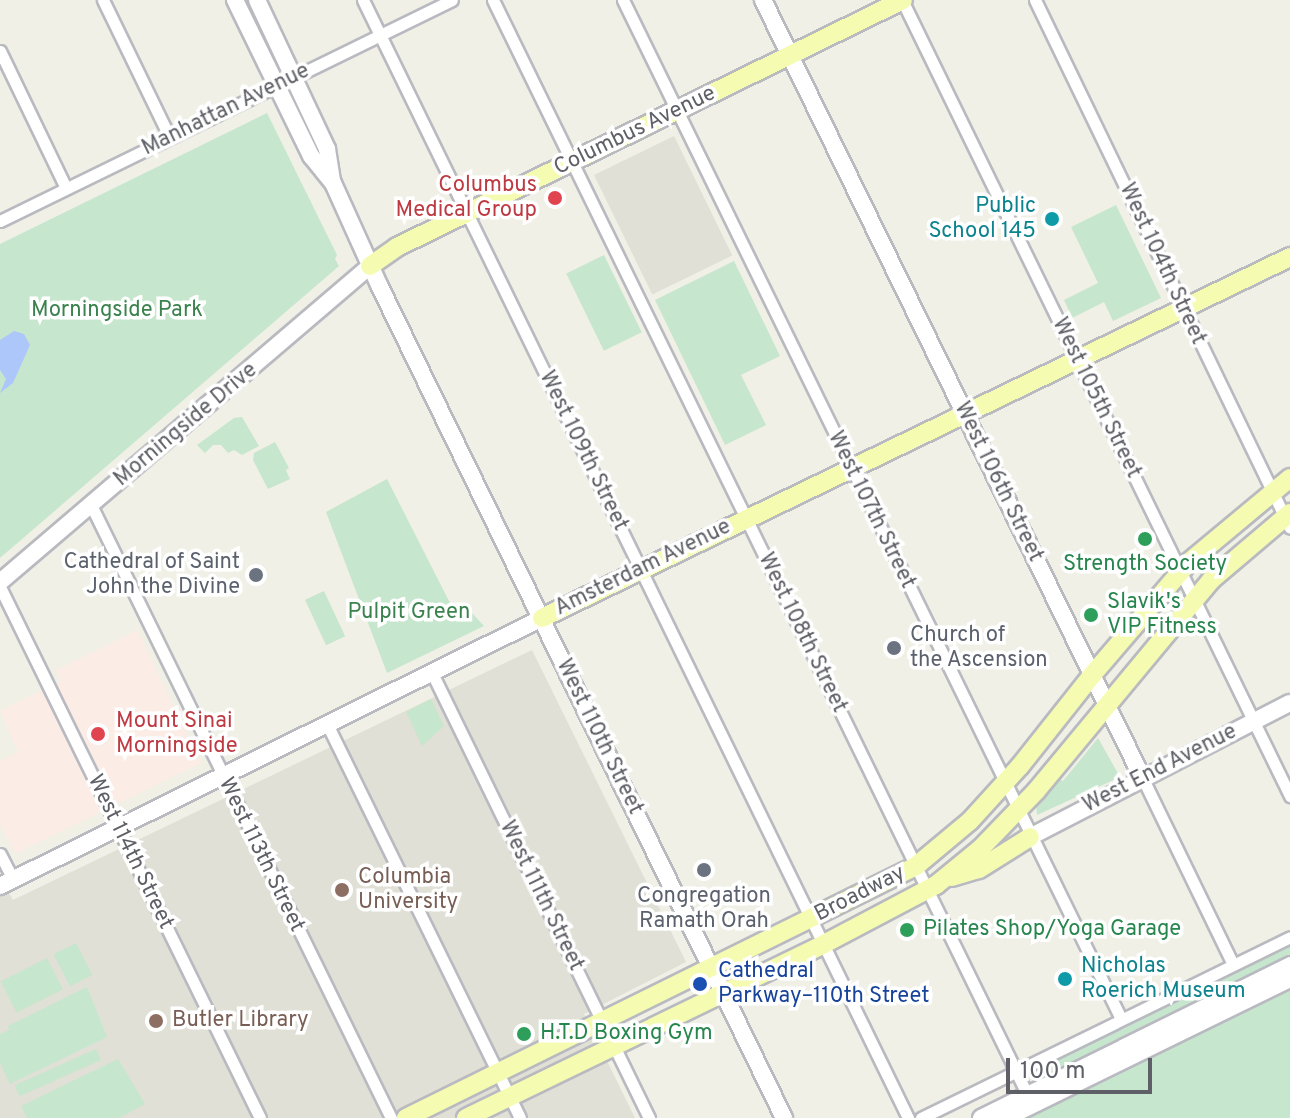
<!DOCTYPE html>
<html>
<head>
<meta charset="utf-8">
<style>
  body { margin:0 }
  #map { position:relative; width:1290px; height:1118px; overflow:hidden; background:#f0f0e7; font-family:Overpass,sans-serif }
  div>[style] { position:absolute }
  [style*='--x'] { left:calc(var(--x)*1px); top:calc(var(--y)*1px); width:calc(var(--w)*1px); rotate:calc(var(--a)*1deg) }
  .education>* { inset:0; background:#e0e0d6; transform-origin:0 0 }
  .medical>* { inset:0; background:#fbede6 }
  .green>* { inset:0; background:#c6e6cd; transform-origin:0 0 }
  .water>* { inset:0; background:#adc7fa }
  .roads { filter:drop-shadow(2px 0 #b9bac0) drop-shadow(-2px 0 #b9bac0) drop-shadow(0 2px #b9bac0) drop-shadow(0 -2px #b9bac0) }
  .street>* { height:11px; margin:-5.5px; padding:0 5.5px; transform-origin:5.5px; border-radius:5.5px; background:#fff }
  .secondary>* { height:16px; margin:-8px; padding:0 8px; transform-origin:8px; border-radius:8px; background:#fff }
  .primary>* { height:18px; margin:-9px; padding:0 9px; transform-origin:9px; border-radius:9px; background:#f6fbb2 }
  .dots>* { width:22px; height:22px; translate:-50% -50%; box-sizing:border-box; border:4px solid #fff; border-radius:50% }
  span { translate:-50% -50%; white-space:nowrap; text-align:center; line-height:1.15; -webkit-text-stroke:7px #fff; paint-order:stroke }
  .street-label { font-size:22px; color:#5f6067 }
  .health-label { font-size:22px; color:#be3a42 }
  .right { translate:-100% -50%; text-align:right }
  .left { translate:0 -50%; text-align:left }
  .culture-label { font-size:22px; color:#0d838f }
  .park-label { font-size:22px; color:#3a824e }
  .worship-label { font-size:22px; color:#5b616d }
  .leisure-label { font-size:22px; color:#27864d }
  .education-label { font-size:22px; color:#785e54 }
  .transit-label { font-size:22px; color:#164399 }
  .scale { position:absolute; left:1006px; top:1058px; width:146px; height:36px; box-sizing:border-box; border:4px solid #5f6067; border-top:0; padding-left:10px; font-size:24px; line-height:28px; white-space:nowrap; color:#5f6067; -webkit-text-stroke:6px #fff; paint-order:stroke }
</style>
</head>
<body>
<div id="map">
  <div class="education">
    <div style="left:674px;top:136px;width:133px;height:89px;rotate:64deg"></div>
    <div style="clip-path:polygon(532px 650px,686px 962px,584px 1014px,635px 1118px,0 1118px,0 878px,13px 900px)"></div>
  </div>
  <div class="medical">
    <div style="clip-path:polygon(137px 630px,201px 763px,15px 854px,0 824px,0 761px,18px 752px,0 711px,61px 681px,56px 670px)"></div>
  </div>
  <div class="green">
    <div style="clip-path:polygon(267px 113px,337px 255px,335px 259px,339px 266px,0 558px,0 244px)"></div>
    <div style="clip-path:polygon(1116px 205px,1161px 298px,1113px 321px,1104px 302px,1072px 318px,1064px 300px,1098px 283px,1071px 227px)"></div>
    <div style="left:604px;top:255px;width:86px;height:42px;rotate:64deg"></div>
    <div style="clip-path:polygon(734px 261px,780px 356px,741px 375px,766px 425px,725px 445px,655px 300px)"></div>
    <div style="clip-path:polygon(242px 417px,259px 446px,242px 455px,234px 450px,228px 453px,221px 445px,213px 445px,205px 453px,197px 445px,234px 418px)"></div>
    <div style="clip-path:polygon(275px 442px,289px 468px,286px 470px,290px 479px,268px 489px,253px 460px,254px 453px)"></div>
    <div style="clip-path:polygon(387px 479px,454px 611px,472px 613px,484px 626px,387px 673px,326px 512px)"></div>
    <div style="left:324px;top:591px;width:50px;height:21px;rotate:65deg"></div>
    <div style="clip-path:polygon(431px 699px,444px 726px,422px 746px,406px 712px)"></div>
    <div style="clip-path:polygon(1098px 738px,1120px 777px,1037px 815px,1036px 804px,1058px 778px,1063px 781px)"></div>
    <div style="clip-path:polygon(1290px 942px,1290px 956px,1050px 1073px,1045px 1070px,1051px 1058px)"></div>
    <div style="left:76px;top:943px;width:36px;height:25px;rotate:63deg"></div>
    <div style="left:47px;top:958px;width:35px;height:52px;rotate:63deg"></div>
    <div style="clip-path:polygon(87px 987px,107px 1037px,10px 1084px,0 1063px,0 1034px,9px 1030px,8px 1026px)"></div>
    <div style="clip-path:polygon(1290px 988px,1290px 1118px,1023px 1118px)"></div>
    <div style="left:96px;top:1049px;width:12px;height:89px;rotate:66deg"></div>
    <div style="clip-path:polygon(118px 1059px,145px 1104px,119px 1118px,27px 1118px,21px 1106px)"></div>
  </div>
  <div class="water">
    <div style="clip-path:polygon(14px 331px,24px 334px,30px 345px,13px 383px,0 393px,6px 379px,0 370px,0 340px)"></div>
  </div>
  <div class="roads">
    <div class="street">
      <div style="--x:103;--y:0;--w:153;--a:64.1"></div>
      <div style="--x:363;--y:0;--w:1244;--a:64.01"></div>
      <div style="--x:493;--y:0;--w:1217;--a:63.98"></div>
      <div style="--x:623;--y:0;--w:1134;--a:63.95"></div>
      <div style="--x:902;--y:0;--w:886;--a:64.01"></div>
      <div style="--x:1035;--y:0;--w:586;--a:64.22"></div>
      <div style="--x:0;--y:51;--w:152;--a:64.3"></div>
      <div style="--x:0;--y:221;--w:503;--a:-26.06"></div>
      <div style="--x:91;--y:505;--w:682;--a:63.92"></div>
      <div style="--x:0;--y:587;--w:591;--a:63.91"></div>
      <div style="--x:433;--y:675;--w:493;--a:64"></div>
      <div style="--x:328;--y:726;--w:436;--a:63.9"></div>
      <div style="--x:1142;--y:777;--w:208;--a:64.1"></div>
      <div style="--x:0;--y:854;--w:29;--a:63"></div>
      <div style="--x:921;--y:1118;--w:411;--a:-26.1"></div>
    </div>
    <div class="secondary">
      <div style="--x:235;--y:0;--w:174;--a:64"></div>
      <div style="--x:311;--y:156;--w:35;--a:51"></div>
      <div style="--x:333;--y:183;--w:114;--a:65.7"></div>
      <div style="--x:380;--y:287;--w:924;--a:64.07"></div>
      <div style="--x:257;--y:0;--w:165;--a:64.8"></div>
      <div style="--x:327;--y:149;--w:32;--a:81"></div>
      <div style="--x:763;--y:0;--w:865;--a:64"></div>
      <div style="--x:0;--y:582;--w:487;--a:-40.5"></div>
      <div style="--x:1030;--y:837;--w:292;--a:-27.3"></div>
      <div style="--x:0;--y:886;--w:605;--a:-26.31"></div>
      <div style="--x:981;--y:1118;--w:345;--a:-26.3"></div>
      <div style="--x:1006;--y:1118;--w:316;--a:-26.1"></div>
    </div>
    <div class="primary">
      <div style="--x:370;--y:266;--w:33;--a:-35"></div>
      <div style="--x:397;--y:247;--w:563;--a:-26.02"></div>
      <div style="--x:542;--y:618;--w:831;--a:-25.76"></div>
      <div style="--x:952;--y:877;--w:28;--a:-17"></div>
      <div style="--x:979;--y:869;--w:60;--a:-32.1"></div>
      <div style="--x:406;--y:1118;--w:569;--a:-26.29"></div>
      <div style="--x:916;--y:866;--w:70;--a:-39.8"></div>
      <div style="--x:970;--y:821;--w:74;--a:-47.7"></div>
      <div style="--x:1020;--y:766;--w:116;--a:-51.6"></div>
      <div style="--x:1092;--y:675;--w:148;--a:-49.4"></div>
      <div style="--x:1188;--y:563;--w:133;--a:-39.8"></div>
      <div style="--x:466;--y:1118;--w:398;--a:-25.9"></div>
      <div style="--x:824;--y:944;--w:127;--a:-27.8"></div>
      <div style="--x:936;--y:885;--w:58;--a:-39.4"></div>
      <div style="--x:981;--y:848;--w:79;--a:-46"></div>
      <div style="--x:1036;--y:791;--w:274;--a:-50.3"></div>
      <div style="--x:1211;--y:580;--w:104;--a:-40.3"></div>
    </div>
  </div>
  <div class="dots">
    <div style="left:555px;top:198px;background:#e0444e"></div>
    <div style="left:1052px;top:219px;background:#0f9aa8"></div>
    <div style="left:1145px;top:539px;background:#2e9e5b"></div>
    <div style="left:256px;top:575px;background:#6b7280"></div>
    <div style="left:1091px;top:615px;background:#2e9e5b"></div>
    <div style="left:894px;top:648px;background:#6b7280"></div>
    <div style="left:98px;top:734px;background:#e0444e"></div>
    <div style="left:704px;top:870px;background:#6b7280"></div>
    <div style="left:342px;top:890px;background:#8d6e63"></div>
    <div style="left:907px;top:930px;background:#2e9e5b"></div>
    <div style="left:1065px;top:979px;background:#0f9aa8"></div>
    <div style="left:700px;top:984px;background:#1a4fb4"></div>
    <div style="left:156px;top:1021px;background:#8d6e63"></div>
    <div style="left:524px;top:1034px;background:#2e9e5b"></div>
  </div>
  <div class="street-label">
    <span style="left:226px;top:110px;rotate:-26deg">Manhattan Avenue</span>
    <span style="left:635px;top:131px;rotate:-26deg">Columbus Avenue</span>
    <span style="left:1162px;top:264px;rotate:65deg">West 104th Street</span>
    <span style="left:1096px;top:398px;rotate:64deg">West 105th Street</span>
    <span style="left:186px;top:425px;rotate:-40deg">Morningside Drive</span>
    <span style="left:583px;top:451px;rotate:64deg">West 109th Street</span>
    <span style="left:998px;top:482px;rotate:64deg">West 106th Street</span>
    <span style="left:871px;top:510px;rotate:64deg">West 107th Street</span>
    <span style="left:643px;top:568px;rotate:-26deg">Amsterdam Avenue</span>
    <span style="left:802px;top:633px;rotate:64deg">West 108th Street</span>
    <span style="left:599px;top:737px;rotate:64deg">West 110th Street</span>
    <span style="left:1160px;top:769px;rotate:-27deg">West End Avenue</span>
    <span style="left:130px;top:852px;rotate:64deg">West 114th Street</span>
    <span style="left:261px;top:855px;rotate:64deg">West 113th Street</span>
    <span style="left:860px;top:894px;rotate:-27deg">Broadway</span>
    <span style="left:541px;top:896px;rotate:64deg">West 111th Street</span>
  </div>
  <div class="health-label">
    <span class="right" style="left:537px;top:198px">Columbus<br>Medical Group</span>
    <span class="left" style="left:116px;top:734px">Mount Sinai<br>Morningside</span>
  </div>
  <div class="culture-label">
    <span class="right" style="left:1036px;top:219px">Public<br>School 145</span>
    <span class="left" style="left:1081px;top:979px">Nicholas<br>Roerich Museum</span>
  </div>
  <div class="park-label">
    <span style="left:117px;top:311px">Morningside Park</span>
    <span style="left:409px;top:613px">Pulpit Green</span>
  </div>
  <div class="worship-label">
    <span class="right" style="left:240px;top:575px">Cathedral of Saint<br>John the Divine</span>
    <span class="left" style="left:910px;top:648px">Church of<br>the Ascension</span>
    <span style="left:704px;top:909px">Congregation<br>Ramath Orah</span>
  </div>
  <div class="leisure-label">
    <span style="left:1145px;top:565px">Strength Society</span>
    <span class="left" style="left:1107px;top:615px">Slavik's<br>VIP Fitness</span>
    <span class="left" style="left:923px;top:930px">Pilates Shop/Yoga Garage</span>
    <span class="left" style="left:540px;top:1034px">H.T.D Boxing Gym</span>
  </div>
  <div class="education-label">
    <span class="left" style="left:358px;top:890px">Columbia<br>University</span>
    <span class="left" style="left:172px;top:1021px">Butler Library</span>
  </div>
  <div class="transit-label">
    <span class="left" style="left:718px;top:984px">Cathedral<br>Parkway–110th Street</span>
  </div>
  <div class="scale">100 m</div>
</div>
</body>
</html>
